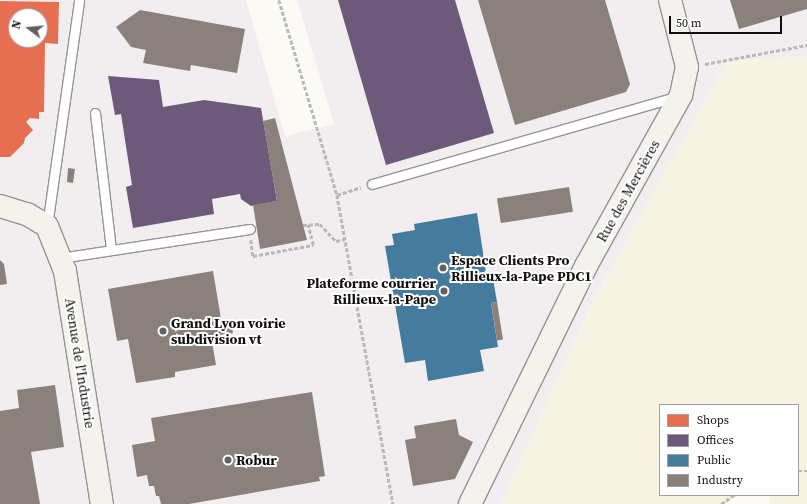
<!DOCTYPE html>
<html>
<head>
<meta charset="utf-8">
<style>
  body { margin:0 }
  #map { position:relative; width:807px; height:504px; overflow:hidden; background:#fbfaf5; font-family:"Source Serif 4",serif }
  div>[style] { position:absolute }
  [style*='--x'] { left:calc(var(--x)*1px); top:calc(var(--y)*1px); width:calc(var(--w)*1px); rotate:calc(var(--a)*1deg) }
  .industrial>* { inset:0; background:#f2eef0 }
  .farmland>* { inset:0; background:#f6f3e3 }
  .shops>* { inset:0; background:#e76f51 }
  .offices>* { inset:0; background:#6d597a }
  .public>* { inset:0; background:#457b9d }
  .industry>* { inset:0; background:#8a817c; transform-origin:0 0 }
  .path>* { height:2.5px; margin-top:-1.25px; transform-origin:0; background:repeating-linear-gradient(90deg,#b9b9b8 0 4px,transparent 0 6px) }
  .roads { filter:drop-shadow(1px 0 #959593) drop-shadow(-1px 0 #959593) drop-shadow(0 1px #959593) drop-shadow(0 -1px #959593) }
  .lane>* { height:9px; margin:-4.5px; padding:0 4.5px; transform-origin:4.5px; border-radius:4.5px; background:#fefefe }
  .secondary>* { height:22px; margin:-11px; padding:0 11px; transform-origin:11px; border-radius:11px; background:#f4f2ec }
  .dots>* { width:11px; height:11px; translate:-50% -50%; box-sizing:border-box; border:2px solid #fff; border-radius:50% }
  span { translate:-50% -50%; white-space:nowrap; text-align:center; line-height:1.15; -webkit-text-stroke:4px #fff; paint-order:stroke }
  .street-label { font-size:14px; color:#0f0f0f }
  .poi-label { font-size:14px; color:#0f0f0f; font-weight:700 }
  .left { translate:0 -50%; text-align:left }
  .right { translate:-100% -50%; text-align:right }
  .legend { position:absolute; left:659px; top:404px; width:140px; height:92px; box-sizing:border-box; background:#fff; border:1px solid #9f9f9f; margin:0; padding:5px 7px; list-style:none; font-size:12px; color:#0f0f0f }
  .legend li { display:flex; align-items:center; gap:8px; height:20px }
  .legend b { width:20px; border:1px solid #9f9f9f }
  .north { position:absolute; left:8px; top:8px; width:40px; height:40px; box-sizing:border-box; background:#fff; border:1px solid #9f9f9f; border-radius:50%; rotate:286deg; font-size:11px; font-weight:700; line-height:16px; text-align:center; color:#0f0f0f }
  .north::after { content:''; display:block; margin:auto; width:14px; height:18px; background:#626160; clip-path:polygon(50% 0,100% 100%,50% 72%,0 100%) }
  .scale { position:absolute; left:669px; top:16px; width:113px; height:18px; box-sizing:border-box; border:2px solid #0f0f0f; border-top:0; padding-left:5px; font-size:12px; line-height:14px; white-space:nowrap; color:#0f0f0f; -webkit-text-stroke:3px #fff; paint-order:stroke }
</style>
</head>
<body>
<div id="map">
  <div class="industrial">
    <div style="clip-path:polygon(evenodd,0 0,246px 0,285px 136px,334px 124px,297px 0,807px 0,807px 56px,727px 62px,594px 299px,501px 504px,0 504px,0 0,16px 16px,40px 16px,40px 40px,16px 40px,16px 16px)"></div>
  </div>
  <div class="farmland">
    <div style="clip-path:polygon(807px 56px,807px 504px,770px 504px,769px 495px,798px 495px,798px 405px,660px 405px,660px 495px,737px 495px,725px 504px,501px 504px,594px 300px,727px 61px)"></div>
  </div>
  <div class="shops">
    <div style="clip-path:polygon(evenodd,0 1px,59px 2px,58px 44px,45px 43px,44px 112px,39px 112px,39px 119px,30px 118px,26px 122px,33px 130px,25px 138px,24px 143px,10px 157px,0 157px,0 1px,16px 16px,40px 16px,40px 40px,16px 40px,16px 16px)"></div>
  </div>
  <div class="offices">
    <div style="clip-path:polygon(338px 0,455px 0,494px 133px,386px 165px)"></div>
    <div style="clip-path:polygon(108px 76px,159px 80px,163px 107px,204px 100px,261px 108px,277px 201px,251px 206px,241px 199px,240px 194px,212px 199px,214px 214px,133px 228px,126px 187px,132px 185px,121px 114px,115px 115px)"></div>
  </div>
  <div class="public">
    <div style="clip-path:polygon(477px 213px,487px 279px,493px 279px,497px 302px,491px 303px,498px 347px,480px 350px,484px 371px,428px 381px,425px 360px,405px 363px,385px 246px,394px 245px,392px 234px,415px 230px,414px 224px)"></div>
  </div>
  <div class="industry">
    <div style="clip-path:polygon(478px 0,605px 0,630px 84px,626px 92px,515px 125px)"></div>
    <div style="clip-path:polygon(730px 0,807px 0,807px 9px,739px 29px)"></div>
    <div style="clip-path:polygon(140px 10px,245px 29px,237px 73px,191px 65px,190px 71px,143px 63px,146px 50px,131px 47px,116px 27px)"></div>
    <div style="clip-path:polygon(275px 118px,307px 240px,260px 249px,253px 205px,277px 201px,263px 121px)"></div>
    <div style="clip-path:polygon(68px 168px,75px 169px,73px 183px,67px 182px)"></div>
    <div style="left:569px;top:187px;width:25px;height:73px;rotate:81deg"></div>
    <div style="clip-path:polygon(0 260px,4px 264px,7px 284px,0 285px)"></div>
    <div style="clip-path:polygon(213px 271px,222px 325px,237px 322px,237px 326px,232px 327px,233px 333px,211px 336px,216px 365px,175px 372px,175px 377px,136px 383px,128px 339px,117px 341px,108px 289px)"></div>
    <div style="left:497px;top:302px;width:38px;height:6px;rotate:81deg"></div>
    <div style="clip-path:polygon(55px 385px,64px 447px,31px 452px,40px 504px,0 504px,0 411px,19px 408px,17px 390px)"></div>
    <div style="clip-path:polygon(312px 392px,325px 476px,319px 477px,320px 481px,189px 504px,161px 504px,159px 496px,156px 496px,154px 486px,149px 486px,147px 475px,137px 477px,132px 445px,155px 441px,151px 418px)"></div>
    <div style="clip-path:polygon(456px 419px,459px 435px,473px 442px,455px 479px,413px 486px,405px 440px,416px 438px,414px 426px)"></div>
  </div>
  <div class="path">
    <div style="--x:279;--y:0;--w:203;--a:73.4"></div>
    <div style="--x:337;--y:195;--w:314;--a:79.7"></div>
    <div style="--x:705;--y:64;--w:104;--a:-10.6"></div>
    <div style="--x:337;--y:195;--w:25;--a:-18"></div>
    <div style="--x:303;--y:225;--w:17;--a:-3"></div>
    <div style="--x:320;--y:224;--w:23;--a:47"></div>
    <div style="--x:336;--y:241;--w:9;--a:-13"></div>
    <div style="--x:251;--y:240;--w:16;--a:83"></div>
    <div style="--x:253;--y:256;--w:61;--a:-10.4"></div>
    <div style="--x:313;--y:245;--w:21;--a:-104"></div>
    <div style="--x:798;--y:471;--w:9;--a:0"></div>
    <div style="--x:721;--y:504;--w:16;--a:-35"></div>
  </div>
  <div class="roads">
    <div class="lane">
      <div style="--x:95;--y:113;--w:138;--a:83.3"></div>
      <div style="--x:372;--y:184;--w:318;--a:-16"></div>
      <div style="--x:47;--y:226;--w:228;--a:-81.9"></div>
      <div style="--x:60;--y:258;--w:192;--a:-8.7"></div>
    </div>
    <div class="secondary">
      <div style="--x:0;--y:206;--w:28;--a:17"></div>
      <div style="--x:27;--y:214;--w:23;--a:31"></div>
      <div style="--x:47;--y:226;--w:48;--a:68.2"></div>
      <div style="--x:65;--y:271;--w:236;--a:81"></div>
      <div style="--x:470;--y:504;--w:265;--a:-64"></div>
      <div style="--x:586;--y:266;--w:196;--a:-60.9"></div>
      <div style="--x:681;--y:95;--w:29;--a:-78"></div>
      <div style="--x:687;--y:67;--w:69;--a:-104.2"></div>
    </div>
  </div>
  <div class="dots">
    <div style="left:443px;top:268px;background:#626160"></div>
    <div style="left:444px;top:291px;background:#626160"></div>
    <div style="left:163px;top:331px;background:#626160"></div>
    <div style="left:228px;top:460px;background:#626160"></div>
  </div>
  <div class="street-label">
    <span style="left:628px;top:191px;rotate:-61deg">Rue des Mercières</span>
    <span style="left:80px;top:363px;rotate:81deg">Avenue de l'Industrie</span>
  </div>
  <div class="poi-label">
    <span class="left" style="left:451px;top:268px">Espace Clients Pro<br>Rillieux-la-Pape PDC1</span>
    <span class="right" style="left:436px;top:291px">Plateforme courrier<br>Rillieux-la-Pape</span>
    <span class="left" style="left:171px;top:331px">Grand Lyon voirie<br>subdivision vt</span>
    <span class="left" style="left:236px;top:460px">Robur</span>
  </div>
  <ul class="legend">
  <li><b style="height:11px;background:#e76f51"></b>Shops</li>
  <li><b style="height:11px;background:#6d597a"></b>Offices</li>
  <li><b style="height:11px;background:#457b9d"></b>Public</li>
  <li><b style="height:11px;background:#8a817c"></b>Industry</li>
  </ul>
  <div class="north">N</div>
  <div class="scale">50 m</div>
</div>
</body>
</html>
